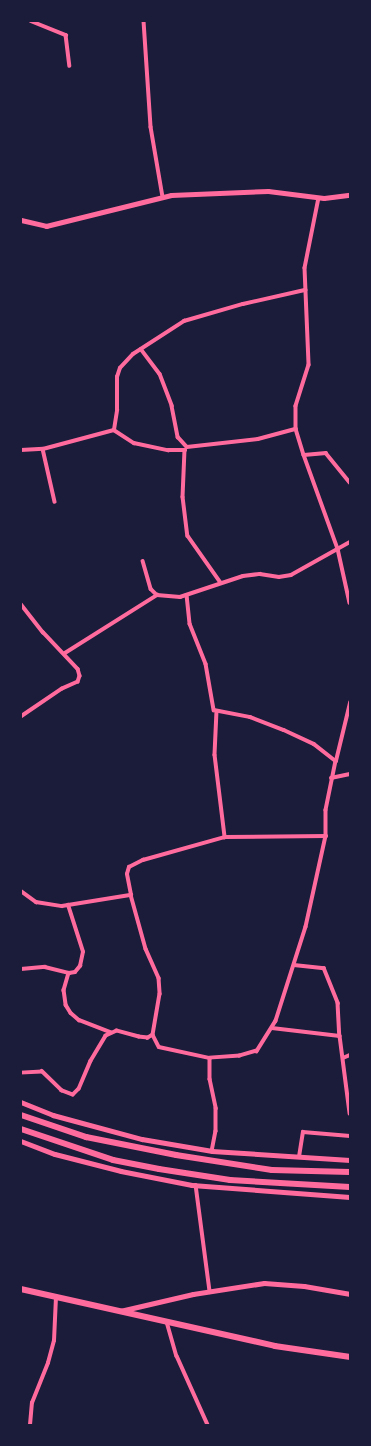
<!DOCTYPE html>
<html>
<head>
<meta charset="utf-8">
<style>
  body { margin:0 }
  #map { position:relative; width:371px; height:1446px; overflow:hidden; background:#1b1b3a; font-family:Quicksand,sans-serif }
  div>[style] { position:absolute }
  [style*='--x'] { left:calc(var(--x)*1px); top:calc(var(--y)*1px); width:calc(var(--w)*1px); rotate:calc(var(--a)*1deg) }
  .minor>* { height:3.5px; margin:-1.75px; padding:0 1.75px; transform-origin:1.75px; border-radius:1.75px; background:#ff6b9d }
  .tertiary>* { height:4.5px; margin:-2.25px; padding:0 2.25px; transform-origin:2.25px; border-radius:2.25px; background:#ff6b9d }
  .secondary>* { height:5px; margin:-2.5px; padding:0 2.5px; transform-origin:2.5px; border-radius:2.5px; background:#ff6b9d }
  .primary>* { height:5.5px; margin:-2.75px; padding:0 2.75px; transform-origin:2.75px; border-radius:2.75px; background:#ff6b9d }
  .trunk>* { height:6px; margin:-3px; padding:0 3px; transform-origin:3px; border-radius:3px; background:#ff6b9d }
  span { translate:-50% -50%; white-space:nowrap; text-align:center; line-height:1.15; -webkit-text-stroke:3.5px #1b1b3a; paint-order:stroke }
  .frame { position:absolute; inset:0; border:22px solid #1b1b3a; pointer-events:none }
</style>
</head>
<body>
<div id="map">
  <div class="minor">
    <div style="--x:31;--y:21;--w:38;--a:22"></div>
    <div style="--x:66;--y:35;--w:31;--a:83"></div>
    <div style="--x:144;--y:21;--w:106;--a:86.2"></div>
    <div style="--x:151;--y:127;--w:71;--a:80.3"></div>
    <div style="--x:319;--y:198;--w:71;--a:101.3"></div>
    <div style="--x:305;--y:268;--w:97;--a:87.6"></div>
    <div style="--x:309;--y:365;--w:43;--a:107.6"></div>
    <div style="--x:296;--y:406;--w:23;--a:90"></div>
    <div style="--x:296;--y:429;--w:27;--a:73"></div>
    <div style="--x:304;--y:455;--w:22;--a:-5"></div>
    <div style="--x:326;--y:453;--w:38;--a:51"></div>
    <div style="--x:141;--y:349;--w:31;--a:53"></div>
    <div style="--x:160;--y:374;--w:34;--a:69"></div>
    <div style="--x:172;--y:406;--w:32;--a:79"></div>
    <div style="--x:178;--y:437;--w:13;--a:48"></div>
    <div style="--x:187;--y:447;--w:71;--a:-6.4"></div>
    <div style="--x:258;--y:439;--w:39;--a:-15"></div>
    <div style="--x:114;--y:430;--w:20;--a:-81"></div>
    <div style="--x:117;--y:410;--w:33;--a:-90"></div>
    <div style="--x:117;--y:377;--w:9;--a:-72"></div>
    <div style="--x:120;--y:368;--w:19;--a:-47"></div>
    <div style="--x:133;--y:354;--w:61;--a:-32.9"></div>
    <div style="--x:184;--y:321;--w:61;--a:-16.1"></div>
    <div style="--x:243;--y:304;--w:64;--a:-12.7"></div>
    <div style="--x:43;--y:449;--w:54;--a:77.2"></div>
    <div style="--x:21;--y:450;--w:22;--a:-3"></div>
    <div style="--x:43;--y:449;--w:73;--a:-15"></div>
    <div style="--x:114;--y:430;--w:24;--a:33"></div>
    <div style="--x:134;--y:443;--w:35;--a:12"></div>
    <div style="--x:168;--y:450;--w:17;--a:0"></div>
    <div style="--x:185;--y:450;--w:47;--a:92.4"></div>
    <div style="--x:183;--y:497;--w:39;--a:83"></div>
    <div style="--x:188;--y:536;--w:57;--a:54.9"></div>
    <div style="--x:304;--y:455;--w:100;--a:70.1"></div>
    <div style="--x:338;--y:549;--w:55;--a:77.5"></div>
    <div style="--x:143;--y:561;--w:29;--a:74"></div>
    <div style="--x:151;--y:589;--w:8;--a:45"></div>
    <div style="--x:157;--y:595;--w:23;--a:5"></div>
    <div style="--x:180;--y:597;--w:66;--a:-18.4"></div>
    <div style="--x:243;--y:576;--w:17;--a:-7"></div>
    <div style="--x:260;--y:574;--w:19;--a:9"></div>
    <div style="--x:279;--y:577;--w:12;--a:-9"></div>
    <div style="--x:291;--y:575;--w:68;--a:-29.2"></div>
    <div style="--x:187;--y:595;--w:29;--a:84"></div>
    <div style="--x:190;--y:624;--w:43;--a:68.2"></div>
    <div style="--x:206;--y:664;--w:47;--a:80.1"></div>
    <div style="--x:214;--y:710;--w:37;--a:11"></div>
    <div style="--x:250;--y:717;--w:36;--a:21"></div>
    <div style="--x:284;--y:730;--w:33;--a:25"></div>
    <div style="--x:314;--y:744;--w:28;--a:38"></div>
    <div style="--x:336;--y:761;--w:50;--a:101.5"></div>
    <div style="--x:326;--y:810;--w:26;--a:90"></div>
    <div style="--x:326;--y:836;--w:93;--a:102.4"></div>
    <div style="--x:306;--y:927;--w:99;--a:107.7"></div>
    <div style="--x:276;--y:1021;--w:36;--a:122"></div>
    <div style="--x:257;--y:1051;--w:18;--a:164"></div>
    <div style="--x:240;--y:1056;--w:30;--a:176"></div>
    <div style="--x:210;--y:1058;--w:21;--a:90"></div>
    <div style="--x:210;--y:1079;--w:30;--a:78"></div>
    <div style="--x:216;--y:1108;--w:23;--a:90"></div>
    <div style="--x:216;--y:1131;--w:20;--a:101"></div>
    <div style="--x:21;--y:604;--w:36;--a:52"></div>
    <div style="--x:43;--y:632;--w:51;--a:46.6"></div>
    <div style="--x:78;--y:669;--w:7;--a:74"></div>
    <div style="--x:80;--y:676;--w:6;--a:108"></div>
    <div style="--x:78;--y:682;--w:17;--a:156"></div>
    <div style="--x:62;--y:689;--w:50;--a:145.7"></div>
    <div style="--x:65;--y:653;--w:109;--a:-32.2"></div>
    <div style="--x:217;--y:711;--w:44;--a:92.6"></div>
    <div style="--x:215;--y:755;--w:83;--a:83"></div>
    <div style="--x:336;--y:761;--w:60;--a:-76.4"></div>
    <div style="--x:331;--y:778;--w:19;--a:-12"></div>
    <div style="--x:21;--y:891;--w:19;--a:36"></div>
    <div style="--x:36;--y:902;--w:26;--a:9"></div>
    <div style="--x:62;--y:906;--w:70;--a:-9.1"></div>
    <div style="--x:131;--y:895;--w:56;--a:74.5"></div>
    <div style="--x:146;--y:949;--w:32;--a:66"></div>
    <div style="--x:159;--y:978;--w:16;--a:86"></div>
    <div style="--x:160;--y:994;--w:42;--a:99.7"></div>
    <div style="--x:153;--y:1035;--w:6;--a:149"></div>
    <div style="--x:148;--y:1038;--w:9;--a:-174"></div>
    <div style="--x:139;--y:1037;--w:23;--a:-165"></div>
    <div style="--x:117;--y:1031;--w:12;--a:156"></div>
    <div style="--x:106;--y:1036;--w:29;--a:121"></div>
    <div style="--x:91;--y:1061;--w:30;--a:113"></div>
    <div style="--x:79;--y:1089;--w:8;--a:135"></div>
    <div style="--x:73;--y:1095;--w:12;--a:-160"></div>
    <div style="--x:62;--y:1091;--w:28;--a:-136"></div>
    <div style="--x:42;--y:1072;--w:21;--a:177"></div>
    <div style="--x:131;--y:895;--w:21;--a:-101"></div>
    <div style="--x:127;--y:874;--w:7;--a:-74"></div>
    <div style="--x:129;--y:867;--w:16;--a:-27"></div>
    <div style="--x:143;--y:860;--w:85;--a:-15.7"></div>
    <div style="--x:225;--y:837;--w:101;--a:-0.6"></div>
    <div style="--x:294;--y:965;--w:30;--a:6"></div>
    <div style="--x:324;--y:968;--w:38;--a:68"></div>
    <div style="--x:338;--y:1003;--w:33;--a:87"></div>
    <div style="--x:21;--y:969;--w:24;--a:-5"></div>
    <div style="--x:45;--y:967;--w:25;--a:14"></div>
    <div style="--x:69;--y:973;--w:6;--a:-9"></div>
    <div style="--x:75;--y:972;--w:8;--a:-50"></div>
    <div style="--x:80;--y:966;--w:14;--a:-78"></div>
    <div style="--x:83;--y:952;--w:49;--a:-107.7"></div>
    <div style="--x:69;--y:973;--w:18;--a:106"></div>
    <div style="--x:64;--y:990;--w:15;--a:82"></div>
    <div style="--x:66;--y:1005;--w:9;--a:58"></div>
    <div style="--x:71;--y:1013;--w:11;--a:41"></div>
    <div style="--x:79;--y:1020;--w:34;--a:21"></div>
    <div style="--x:272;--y:1028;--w:68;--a:6.7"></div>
    <div style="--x:340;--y:1036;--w:78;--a:82.6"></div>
    <div style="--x:153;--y:1035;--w:13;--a:63"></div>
    <div style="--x:159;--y:1047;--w:52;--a:12.2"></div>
    <div style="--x:343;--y:1058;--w:8;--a:-23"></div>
    <div style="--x:299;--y:1157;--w:25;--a:-81"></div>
    <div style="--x:303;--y:1132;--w:47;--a:4.9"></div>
    <div style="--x:196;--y:1185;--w:108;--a:82.5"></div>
    <div style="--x:167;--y:1322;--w:35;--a:74"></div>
    <div style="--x:177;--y:1356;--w:76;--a:65.8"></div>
    <div style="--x:30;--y:1425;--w:22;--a:-85"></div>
    <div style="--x:32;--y:1403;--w:43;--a:-68.2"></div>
    <div style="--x:48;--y:1363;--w:23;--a:-75"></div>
    <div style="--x:54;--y:1341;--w:44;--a:-87.4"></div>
  </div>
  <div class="tertiary">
    <div style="--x:21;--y:1102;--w:35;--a:22"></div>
    <div style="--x:53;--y:1115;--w:92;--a:15.1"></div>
    <div style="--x:142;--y:1139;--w:71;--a:9.7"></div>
    <div style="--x:212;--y:1151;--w:138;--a:3.7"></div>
    <div style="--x:21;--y:1141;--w:36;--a:21"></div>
    <div style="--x:55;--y:1154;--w:68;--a:14.4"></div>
    <div style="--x:121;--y:1171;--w:72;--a:11.2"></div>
    <div style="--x:192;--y:1185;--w:158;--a:4.3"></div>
  </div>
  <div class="secondary">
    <div style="--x:21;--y:220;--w:26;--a:13"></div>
    <div style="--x:46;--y:226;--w:129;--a:-13.9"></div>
    <div style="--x:171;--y:195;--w:97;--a:-2.4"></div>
    <div style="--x:268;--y:191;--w:56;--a:7.1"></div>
    <div style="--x:324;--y:198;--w:26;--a:-7"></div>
    <div style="--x:120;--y:1311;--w:75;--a:-13.1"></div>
    <div style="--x:193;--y:1294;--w:72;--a:-8.8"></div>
    <div style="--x:264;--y:1283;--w:40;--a:4.3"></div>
    <div style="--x:304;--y:1286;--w:47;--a:9.9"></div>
  </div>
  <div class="primary">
    <div style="--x:21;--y:1289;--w:260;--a:12.6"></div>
    <div style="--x:275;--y:1346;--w:76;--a:8.3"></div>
  </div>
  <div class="trunk">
    <div style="--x:21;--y:1115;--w:69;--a:18.7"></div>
    <div style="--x:86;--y:1137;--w:92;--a:11.3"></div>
    <div style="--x:176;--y:1155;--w:97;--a:8.9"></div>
    <div style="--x:272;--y:1170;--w:78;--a:1.5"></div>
    <div style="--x:21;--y:1129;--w:97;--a:18.6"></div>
    <div style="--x:113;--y:1160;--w:47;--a:11.1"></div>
    <div style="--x:159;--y:1169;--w:72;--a:8.8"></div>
    <div style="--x:230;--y:1180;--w:120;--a:3.3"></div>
  </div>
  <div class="frame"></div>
</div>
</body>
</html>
